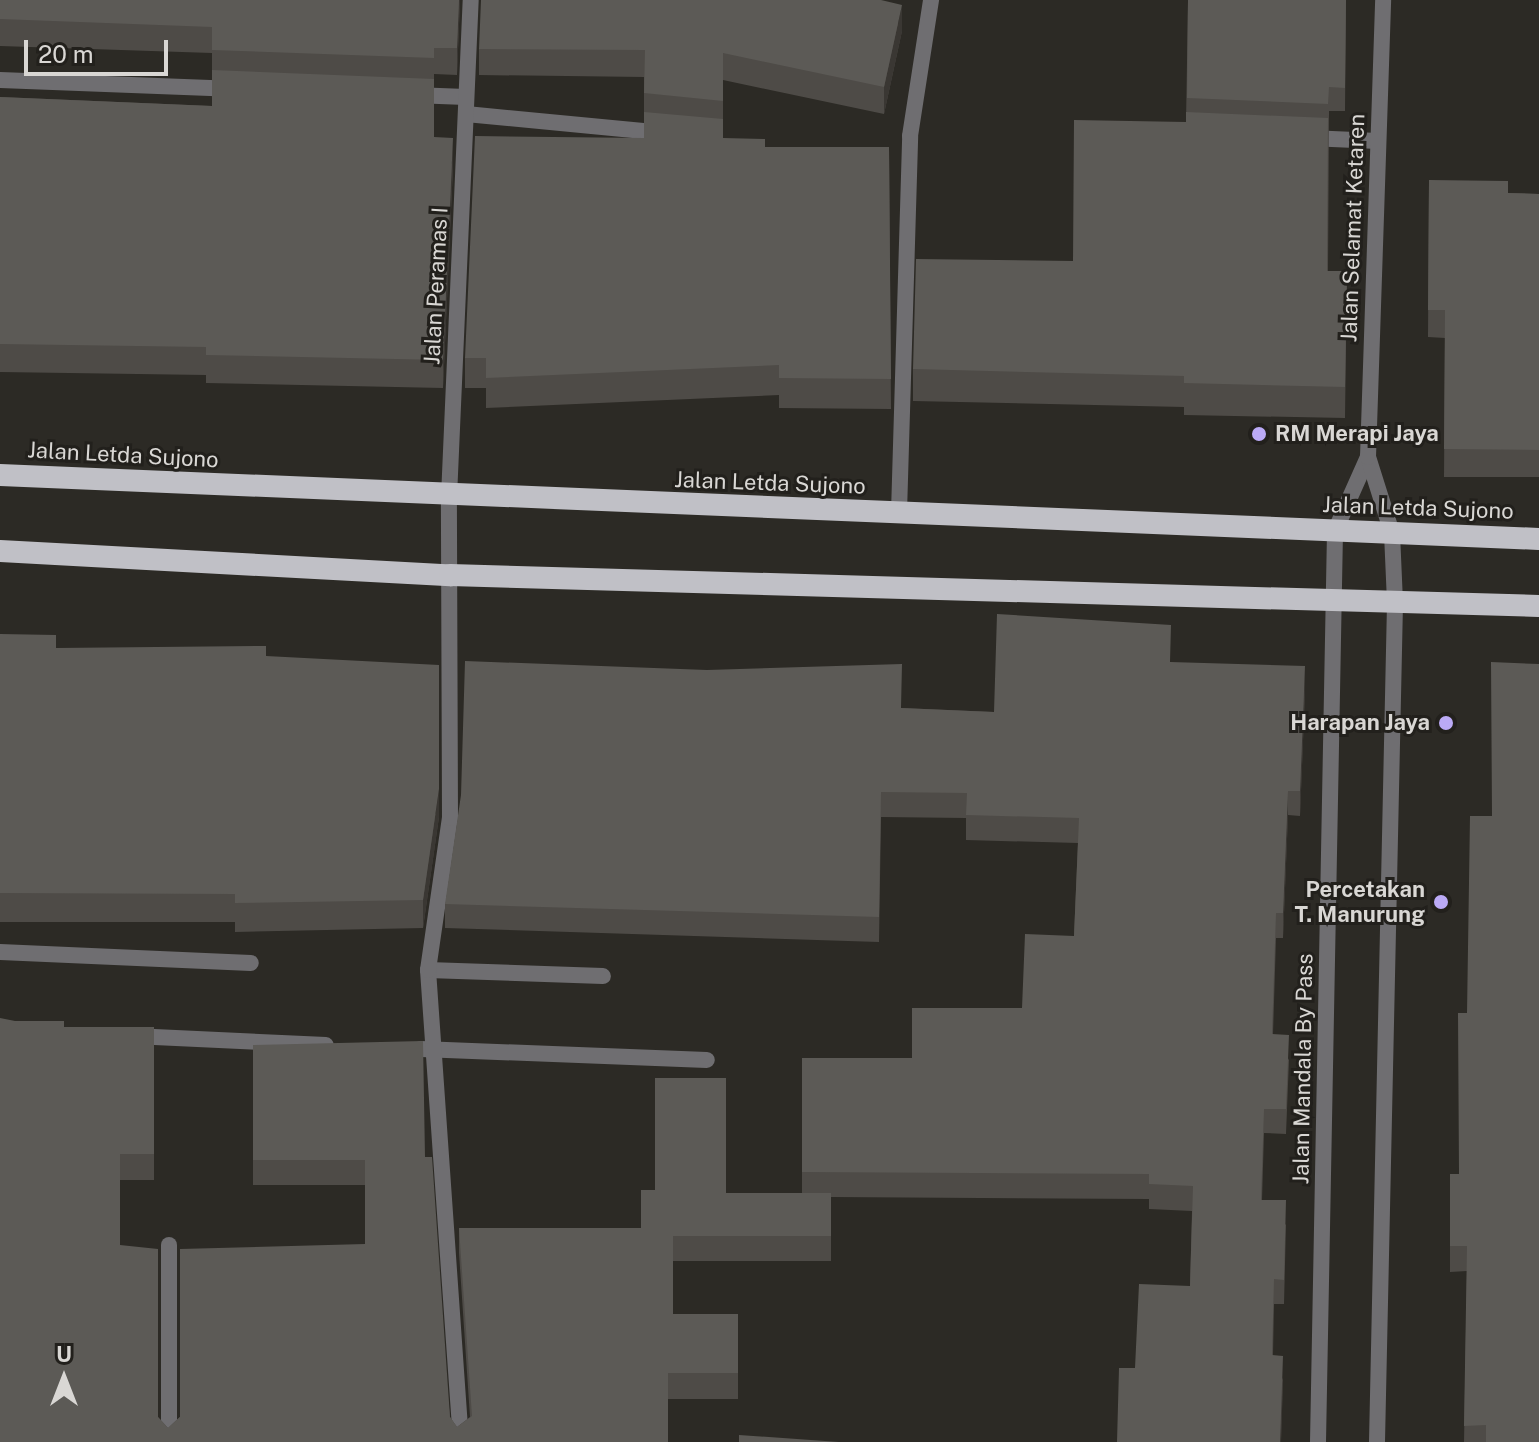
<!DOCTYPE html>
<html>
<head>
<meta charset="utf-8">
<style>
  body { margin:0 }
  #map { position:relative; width:1539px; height:1442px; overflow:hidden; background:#2c2a25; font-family:"Public Sans",sans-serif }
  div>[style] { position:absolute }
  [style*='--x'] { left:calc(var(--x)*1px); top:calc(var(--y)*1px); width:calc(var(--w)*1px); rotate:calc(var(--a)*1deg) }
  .service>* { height:16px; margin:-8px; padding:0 8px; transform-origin:8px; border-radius:8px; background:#6f6e71 }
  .minor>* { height:16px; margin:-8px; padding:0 8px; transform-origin:8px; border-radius:8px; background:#6f6e71 }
  .tertiary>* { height:16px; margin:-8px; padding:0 8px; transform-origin:8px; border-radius:8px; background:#6f6e71 }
  .trunk>* { height:22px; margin:-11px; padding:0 11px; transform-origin:11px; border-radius:11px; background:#c0c0c6 }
  .wall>* { inset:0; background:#4e4b47 }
  .shaded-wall>* { inset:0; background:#3a3733 }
  .building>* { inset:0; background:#5c5a56 }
  .dots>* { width:22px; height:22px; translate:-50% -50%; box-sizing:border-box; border:4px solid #22201c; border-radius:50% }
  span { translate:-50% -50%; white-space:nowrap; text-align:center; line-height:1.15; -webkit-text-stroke:6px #22201c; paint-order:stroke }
  .street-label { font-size:22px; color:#d9d7d4 }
  .poi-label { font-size:22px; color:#d9d7d4; font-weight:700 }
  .left { translate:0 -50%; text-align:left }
  .right { translate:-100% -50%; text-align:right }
  .north { position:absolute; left:24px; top:1338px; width:80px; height:80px; -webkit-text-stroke:6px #22201c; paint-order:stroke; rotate:0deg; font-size:22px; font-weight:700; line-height:32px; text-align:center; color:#d9d7d4 }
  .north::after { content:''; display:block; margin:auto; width:28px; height:36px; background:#d9d7d4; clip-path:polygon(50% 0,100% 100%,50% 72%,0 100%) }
  .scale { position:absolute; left:24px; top:40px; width:144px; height:36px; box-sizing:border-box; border:4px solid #d9d7d4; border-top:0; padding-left:10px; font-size:24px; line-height:28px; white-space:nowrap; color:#d9d7d4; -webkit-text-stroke:6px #22201c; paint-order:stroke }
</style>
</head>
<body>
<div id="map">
  <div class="service">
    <div style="--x:466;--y:114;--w:199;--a:5.5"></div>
    <div style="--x:428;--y:970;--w:175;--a:2"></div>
  </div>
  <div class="minor">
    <div style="--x:0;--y:80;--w:230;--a:2.2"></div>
    <div style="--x:413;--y:95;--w:53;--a:2.2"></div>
    <div style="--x:1309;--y:138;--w:69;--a:2.5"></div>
    <div style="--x:899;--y:513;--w:377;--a:-88.3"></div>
    <div style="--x:910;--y:136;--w:138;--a:-81.2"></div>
    <div style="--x:0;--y:952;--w:251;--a:2.5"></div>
    <div style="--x:133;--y:1036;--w:193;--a:2.7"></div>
    <div style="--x:421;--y:1049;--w:286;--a:2.2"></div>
    <div style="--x:169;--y:1245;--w:197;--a:90"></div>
    <div style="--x:461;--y:1442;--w:473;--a:-94"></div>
    <div style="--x:428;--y:970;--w:154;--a:-81.8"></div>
    <div style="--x:450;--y:818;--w:321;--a:-90.2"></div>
    <div style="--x:449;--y:497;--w:497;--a:-87.5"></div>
  </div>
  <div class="tertiary">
    <div style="--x:1318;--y:1442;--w:911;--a:-88.93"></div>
    <div style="--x:1335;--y:531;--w:81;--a:-66"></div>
    <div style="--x:1377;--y:1442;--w:840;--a:-88.77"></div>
    <div style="--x:1395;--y:602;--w:69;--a:-92.5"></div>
    <div style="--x:1392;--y:533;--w:80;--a:-107.5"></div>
    <div style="--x:1368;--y:457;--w:457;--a:-88.1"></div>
  </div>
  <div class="trunk">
    <div style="--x:0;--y:475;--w:1540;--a:2.38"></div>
    <div style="--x:0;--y:551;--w:451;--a:3.1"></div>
    <div style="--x:450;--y:575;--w:1089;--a:1.63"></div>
  </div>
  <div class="wall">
    <div style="clip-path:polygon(0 0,460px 0,457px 75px,434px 74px,434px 137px,453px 166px,443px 388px,206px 383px,206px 375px,0 372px,0 97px,212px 106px,212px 53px,0 46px)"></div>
    <div style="clip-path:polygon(1188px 0,1346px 0,1345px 111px,1329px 111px,1328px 271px,1347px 271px,1345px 418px,1184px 415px,1184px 407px,913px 401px,913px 369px,1073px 261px,1186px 122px)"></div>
    <div style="clip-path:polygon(886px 2px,902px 31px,884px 114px,723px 80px,723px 138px,765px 147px,889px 147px,891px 409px,779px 408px,779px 395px,486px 408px,486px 388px,465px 388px,465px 358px,644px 138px,644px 77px,479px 75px,479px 49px)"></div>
    <div style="clip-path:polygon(1429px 180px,1508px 193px,1539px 194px,1539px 477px,1444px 477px,1445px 338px,1428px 337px)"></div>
    <div style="clip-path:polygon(0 634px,56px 648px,266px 656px,439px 817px,423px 928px,235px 932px,235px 922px,0 922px)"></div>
    <div style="clip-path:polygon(1170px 662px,1305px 691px,1300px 816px,1288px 815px,1283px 938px,1276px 938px,1273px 1034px,1289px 1060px,1286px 1134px,1264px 1133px,1262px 1200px,1286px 1225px,1284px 1304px,1274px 1304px,1273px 1355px,1283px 1380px,1281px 1442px,1117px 1442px,1135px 1368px,1190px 1286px,1192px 1211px,1149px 1209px,1149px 1199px,831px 1197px,831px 1261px,673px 1261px,673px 1314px,738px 1314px,738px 1399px,668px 1399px,668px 1442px,0 1442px,15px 1021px,64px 1027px,154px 1027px,154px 1180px,120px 1180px,120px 1245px,158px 1417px,168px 1428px,365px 1244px,365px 1185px,253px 1185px,253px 1045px,425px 1157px,450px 1417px,457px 1427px,470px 1417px,459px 1253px,459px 1228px,641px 1228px,726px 1193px,802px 1193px,802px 1058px,912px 1058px,1022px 1008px,1074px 936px,1078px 843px,966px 840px,966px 818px,881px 817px,879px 942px,445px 928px,445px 904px,901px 708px,994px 712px)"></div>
    <div style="clip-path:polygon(1467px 1013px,1539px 1442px,1464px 1442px,1467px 1271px,1450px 1272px,1450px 1174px,1459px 1174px)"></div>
  </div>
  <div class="shaded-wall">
    <div style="clip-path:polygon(459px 0,460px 0,457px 75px,457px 48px)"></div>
    <div style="clip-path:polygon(902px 5px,902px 31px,884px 114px,884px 87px)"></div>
    <div style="clip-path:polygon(453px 138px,453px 166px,443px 388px,443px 360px)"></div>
    <div style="clip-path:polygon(1305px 666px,1305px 691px,1300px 816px,1300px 791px)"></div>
    <div style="clip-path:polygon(439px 789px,439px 817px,423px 928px,423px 900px)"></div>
    <div style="clip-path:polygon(1288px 791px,1288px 815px,1283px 938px,1283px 913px)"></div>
    <div style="clip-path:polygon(1283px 1356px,1281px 1442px,1280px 1442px)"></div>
  </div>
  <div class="building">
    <div style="clip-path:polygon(0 0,459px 0,457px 48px,434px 48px,434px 58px,212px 50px,212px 27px,0 19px)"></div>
    <div style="clip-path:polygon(481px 0,881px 0,902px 5px,884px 87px,723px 53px,723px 101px,644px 93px,645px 50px,479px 49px)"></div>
    <div style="clip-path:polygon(1188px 0,1346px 0,1345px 88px,1329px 87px,1328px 104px,1187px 98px)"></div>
    <div style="clip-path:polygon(212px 70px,434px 79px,434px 137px,453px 138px,443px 360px,206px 355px,206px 347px,0 344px,0 97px,212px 106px)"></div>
    <div style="clip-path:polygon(644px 112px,723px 119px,723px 138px,765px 139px,765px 147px,889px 147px,891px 379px,779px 378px,779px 365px,486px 378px,486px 358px,465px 358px,475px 136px,644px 138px)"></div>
    <div style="clip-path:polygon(1186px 112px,1328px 118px,1327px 271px,1347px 271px,1345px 387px,1184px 383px,1184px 376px,913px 369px,916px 259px,1073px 261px,1074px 120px,1186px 122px)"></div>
    <div style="clip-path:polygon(1429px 180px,1508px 181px,1508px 193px,1539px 194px,1539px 450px,1444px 449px,1445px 310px,1428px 310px)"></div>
    <div style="clip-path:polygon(997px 614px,1171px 625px,1170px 662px,1305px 666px,1300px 791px,1288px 791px,1283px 913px,1276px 913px,1272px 1034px,1289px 1035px,1286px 1109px,1264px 1109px,1261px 1200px,1286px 1200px,1284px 1280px,1274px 1279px,1272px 1355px,1283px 1356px,1280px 1442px,1117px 1442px,1119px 1368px,1135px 1368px,1139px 1284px,1190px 1286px,1193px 1186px,1149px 1184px,1149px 1174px,802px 1172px,802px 1058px,912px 1058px,912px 1008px,1022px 1008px,1025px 934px,1074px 936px,1079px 818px,966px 815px,967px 793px,881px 792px,879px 917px,445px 904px,461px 795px,465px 661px,707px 670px,902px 664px,901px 708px,994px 712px)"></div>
    <div style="clip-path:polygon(0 634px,56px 635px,56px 648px,266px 646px,266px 656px,439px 665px,439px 789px,423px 900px,235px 903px,235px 894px,0 893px)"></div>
    <div style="clip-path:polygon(1491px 662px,1539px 664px,1539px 1442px,1486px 1442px,1486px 1425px,1464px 1426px,1467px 1246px,1450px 1246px,1450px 1174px,1459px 1174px,1458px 1013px,1467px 1013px,1470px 816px,1492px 816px)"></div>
    <div style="clip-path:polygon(0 1018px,15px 1021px,64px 1021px,64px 1027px,154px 1027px,154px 1154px,120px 1154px,120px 1245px,158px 1249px,158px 1417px,168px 1428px,180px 1417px,180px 1249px,365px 1244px,365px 1160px,253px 1160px,253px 1045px,423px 1041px,425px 1157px,432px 1157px,450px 1417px,457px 1427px,472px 1416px,459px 1228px,641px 1228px,641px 1190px,655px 1190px,655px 1078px,726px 1078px,726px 1193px,831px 1193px,831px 1236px,673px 1236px,673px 1314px,738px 1314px,738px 1373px,668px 1373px,668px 1442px,0 1442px)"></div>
    <div style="clip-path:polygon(739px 1435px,839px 1442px,739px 1442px)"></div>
  </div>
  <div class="dots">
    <div style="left:1259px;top:434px;background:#bbaaf6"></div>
    <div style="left:1446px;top:723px;background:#bbaaf6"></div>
    <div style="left:1441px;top:902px;background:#bbaaf6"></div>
  </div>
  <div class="street-label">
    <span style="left:1353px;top:228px;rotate:-88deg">Jalan Selamat Ketaren</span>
    <span style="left:436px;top:286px;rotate:-87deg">Jalan Peramas I</span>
    <span style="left:123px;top:455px;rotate:3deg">Jalan Letda Sujono</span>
    <span style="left:770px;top:483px;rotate:2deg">Jalan Letda Sujono</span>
    <span style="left:1418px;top:508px;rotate:2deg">Jalan Letda Sujono</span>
    <span style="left:1303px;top:1069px;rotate:-89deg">Jalan Mandala By Pass</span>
  </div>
  <div class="poi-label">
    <span class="left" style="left:1275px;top:434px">RM Merapi Jaya</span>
    <span class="right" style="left:1430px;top:723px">Harapan Jaya</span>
    <span class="right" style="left:1425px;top:902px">Percetakan<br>T. Manurung</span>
  </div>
  <div class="north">U</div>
  <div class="scale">20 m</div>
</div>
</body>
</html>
